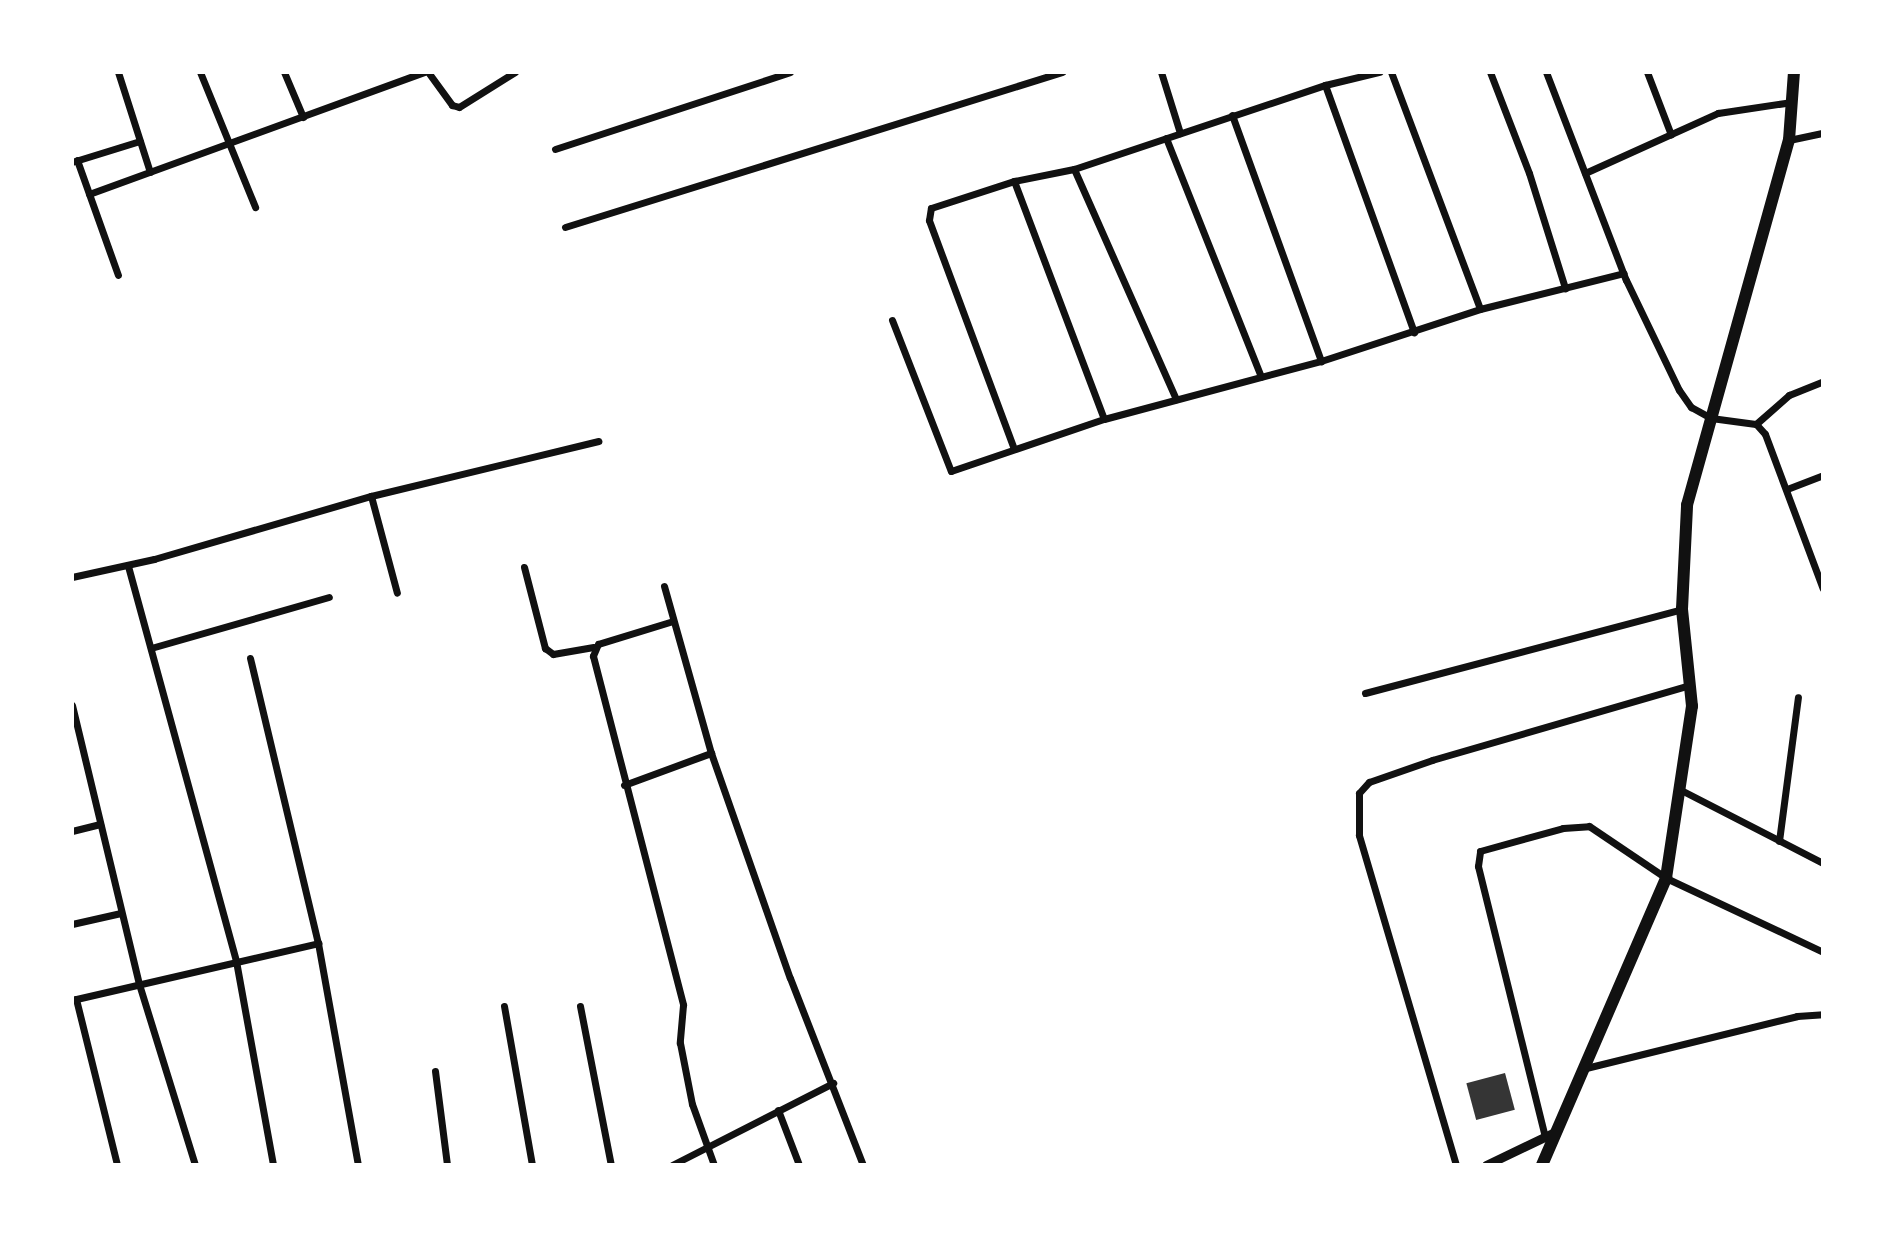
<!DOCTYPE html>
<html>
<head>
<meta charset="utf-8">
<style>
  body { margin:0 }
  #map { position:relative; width:1895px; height:1237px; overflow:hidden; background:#fff; font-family:Rubik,sans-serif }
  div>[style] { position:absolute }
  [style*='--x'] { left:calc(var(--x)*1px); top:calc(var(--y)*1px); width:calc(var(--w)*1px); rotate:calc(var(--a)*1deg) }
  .building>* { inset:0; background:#353535; transform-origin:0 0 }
  .minor>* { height:7px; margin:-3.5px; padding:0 3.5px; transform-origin:3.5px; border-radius:3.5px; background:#111 }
  .tertiary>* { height:9px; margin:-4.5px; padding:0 4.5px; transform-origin:4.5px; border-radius:4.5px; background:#111 }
  .primary>* { height:12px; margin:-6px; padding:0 6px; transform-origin:6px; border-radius:6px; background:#111 }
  span { translate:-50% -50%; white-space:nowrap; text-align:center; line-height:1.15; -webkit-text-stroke:7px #fff; paint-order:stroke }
  .frame { position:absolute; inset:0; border:74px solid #fff; pointer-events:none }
</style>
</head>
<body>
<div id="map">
  <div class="building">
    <div style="left:1505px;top:1073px;width:38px;height:40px;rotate:75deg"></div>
  </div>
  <div class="minor">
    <div style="--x:118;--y:72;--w:105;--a:72.3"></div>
    <div style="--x:200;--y:72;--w:146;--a:67.8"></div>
    <div style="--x:284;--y:72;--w:49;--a:67.1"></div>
    <div style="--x:428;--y:72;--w:41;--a:54"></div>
    <div style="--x:452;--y:105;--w:7;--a:16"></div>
    <div style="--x:459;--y:107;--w:66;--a:-32"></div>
    <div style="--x:1161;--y:72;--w:64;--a:72.7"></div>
    <div style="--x:1391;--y:72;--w:253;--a:69.4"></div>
    <div style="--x:1490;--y:72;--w:108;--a:68.9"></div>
    <div style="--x:1529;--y:173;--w:121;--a:72.6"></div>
    <div style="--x:1546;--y:72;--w:223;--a:69"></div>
    <div style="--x:1626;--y:280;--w:122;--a:64.3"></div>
    <div style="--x:1679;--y:390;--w:21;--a:55"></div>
    <div style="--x:1691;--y:407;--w:23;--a:29"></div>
    <div style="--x:1711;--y:418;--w:45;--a:7.6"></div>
    <div style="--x:1756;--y:424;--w:13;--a:48"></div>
    <div style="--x:1765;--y:434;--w:165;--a:69.5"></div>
    <div style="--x:1647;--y:72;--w:67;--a:69.1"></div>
    <div style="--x:1325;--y:85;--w:263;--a:70.2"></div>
    <div style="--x:1232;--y:115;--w:262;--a:70.1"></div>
    <div style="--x:1166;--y:138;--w:257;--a:68.3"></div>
    <div style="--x:1789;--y:140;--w:35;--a:-12"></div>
    <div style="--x:555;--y:149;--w:247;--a:-18.1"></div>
    <div style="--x:77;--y:160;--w:122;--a:70.4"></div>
    <div style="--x:72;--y:162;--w:71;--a:-17.2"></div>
    <div style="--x:1074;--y:169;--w:252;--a:66.1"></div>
    <div style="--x:1585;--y:173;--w:146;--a:-24.3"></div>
    <div style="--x:1718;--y:113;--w:75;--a:-8.5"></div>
    <div style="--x:1014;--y:181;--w:254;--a:69.3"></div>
    <div style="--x:89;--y:194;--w:357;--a:-20"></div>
    <div style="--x:565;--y:227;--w:521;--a:-17.32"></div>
    <div style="--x:892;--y:320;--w:162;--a:68.7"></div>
    <div style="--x:951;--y:471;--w:162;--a:-18.8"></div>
    <div style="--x:1104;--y:419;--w:225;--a:-15"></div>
    <div style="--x:1321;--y:361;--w:167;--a:-18.1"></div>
    <div style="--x:1480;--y:309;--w:148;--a:-14"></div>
    <div style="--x:1756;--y:424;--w:44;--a:-41.3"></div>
    <div style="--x:1789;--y:395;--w:37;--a:-22"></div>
    <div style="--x:1014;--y:449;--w:244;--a:-110.4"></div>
    <div style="--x:929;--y:220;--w:12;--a:-81"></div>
    <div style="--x:931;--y:208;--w:87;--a:-18"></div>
    <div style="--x:1014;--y:181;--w:61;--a:-11.3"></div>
    <div style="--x:1074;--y:169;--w:265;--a:-18.5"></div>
    <div style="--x:1325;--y:85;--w:56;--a:-13.5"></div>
    <div style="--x:1787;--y:489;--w:39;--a:-21"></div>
    <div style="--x:371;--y:496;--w:100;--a:75"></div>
    <div style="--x:128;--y:566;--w:409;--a:74.7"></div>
    <div style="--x:236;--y:961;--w:207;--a:79.7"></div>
    <div style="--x:524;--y:567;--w:84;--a:75.5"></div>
    <div style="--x:545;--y:648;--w:10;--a:37"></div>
    <div style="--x:553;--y:654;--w:41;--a:-9.9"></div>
    <div style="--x:72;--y:577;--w:84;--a:-12.4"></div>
    <div style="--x:154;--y:559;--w:226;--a:-16.2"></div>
    <div style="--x:371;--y:496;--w:234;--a:-13.6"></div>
    <div style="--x:664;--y:586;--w:173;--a:74.3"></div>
    <div style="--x:711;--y:753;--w:238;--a:70.7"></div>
    <div style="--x:790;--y:978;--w:201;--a:68.7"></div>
    <div style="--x:673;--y:621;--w:78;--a:163"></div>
    <div style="--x:598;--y:644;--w:13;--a:113"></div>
    <div style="--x:593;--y:656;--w:360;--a:75.5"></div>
    <div style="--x:683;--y:1005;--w:38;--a:95"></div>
    <div style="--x:680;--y:1043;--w:62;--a:78.9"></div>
    <div style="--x:692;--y:1104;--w:65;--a:70.2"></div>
    <div style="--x:151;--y:648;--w:185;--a:-16"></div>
    <div style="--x:250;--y:658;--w:293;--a:76.6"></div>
    <div style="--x:318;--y:943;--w:226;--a:79.8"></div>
    <div style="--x:1365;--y:693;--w:328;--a:-14.8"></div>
    <div style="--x:72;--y:705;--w:287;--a:76.5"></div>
    <div style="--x:139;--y:984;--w:189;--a:72.8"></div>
    <div style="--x:624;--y:785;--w:93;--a:-20.2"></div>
    <div style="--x:1679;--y:789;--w:162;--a:27.2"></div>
    <div style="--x:72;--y:831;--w:29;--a:-14"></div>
    <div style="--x:1779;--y:841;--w:145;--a:-82.5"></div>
    <div style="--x:72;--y:924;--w:50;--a:-12.7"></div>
    <div style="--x:76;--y:999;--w:171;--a:76.1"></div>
    <div style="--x:72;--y:1000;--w:253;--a:-13"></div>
    <div style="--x:504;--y:1006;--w:161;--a:80"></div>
    <div style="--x:580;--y:1006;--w:162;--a:79"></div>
    <div style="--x:1586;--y:1068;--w:217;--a:-13.8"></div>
    <div style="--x:1797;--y:1016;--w:26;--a:-4"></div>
    <div style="--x:435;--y:1071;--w:95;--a:82.7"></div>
    <div style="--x:778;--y:1110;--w:59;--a:69.1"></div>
    <div style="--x:1545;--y:1137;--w:279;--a:-103.9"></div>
    <div style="--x:1478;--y:866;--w:15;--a:-82"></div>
    <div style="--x:1480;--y:851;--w:86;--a:-15.5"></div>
    <div style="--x:1563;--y:828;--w:26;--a:-4"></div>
    <div style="--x:1589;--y:826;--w:93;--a:34"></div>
    <div style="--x:1666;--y:878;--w:174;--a:25.2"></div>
    <div style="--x:672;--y:1165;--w:181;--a:-27"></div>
    <div style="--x:1456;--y:1165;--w:344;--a:-106.4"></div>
    <div style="--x:1359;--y:835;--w:42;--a:-90"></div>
    <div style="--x:1359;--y:793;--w:15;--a:-48"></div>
    <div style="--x:1369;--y:782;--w:67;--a:-19.2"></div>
    <div style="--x:1432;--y:760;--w:269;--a:-16.2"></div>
  </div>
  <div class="tertiary">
    <div style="--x:1486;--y:1165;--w:79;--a:-25.6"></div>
  </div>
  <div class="primary">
    <div style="--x:1542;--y:1165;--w:313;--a:-66.6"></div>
    <div style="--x:1666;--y:878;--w:174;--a:-81.4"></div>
    <div style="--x:1692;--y:706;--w:98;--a:-95.9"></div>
    <div style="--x:1682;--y:609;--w:104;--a:-87.2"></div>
    <div style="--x:1687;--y:505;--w:379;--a:-74.4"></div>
    <div style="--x:1789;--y:140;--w:68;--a:-85.8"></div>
  </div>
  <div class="frame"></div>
</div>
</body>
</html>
